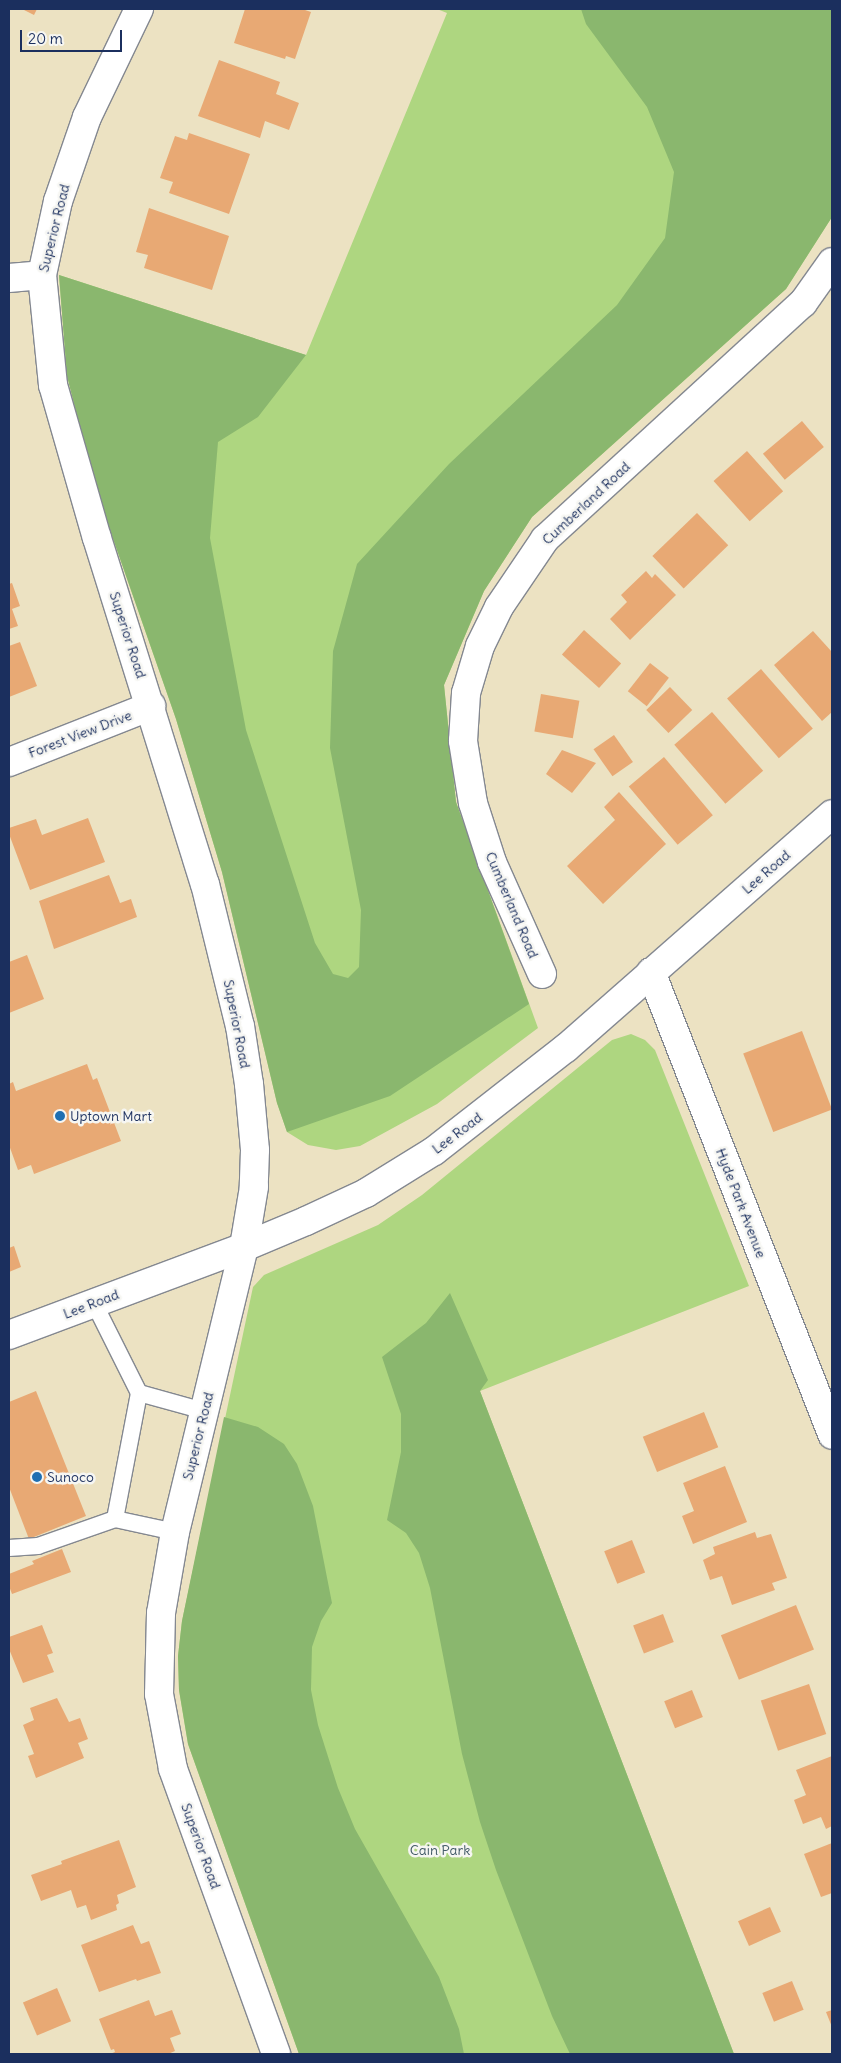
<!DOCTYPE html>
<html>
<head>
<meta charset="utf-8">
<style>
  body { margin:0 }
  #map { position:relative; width:841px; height:2063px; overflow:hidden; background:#ece2c2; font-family:Delius,sans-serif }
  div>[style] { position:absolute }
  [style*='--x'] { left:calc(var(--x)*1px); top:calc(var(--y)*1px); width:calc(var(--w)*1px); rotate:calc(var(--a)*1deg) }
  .green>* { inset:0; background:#aed680 }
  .forest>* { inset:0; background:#8ab76e }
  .building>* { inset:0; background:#e8a974; transform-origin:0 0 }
  .roads { filter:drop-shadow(1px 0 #848890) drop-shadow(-1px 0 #848890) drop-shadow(0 1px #848890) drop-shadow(0 -1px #848890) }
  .lane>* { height:16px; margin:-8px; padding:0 8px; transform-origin:8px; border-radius:8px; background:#fff }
  .street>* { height:28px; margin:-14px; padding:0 14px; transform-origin:14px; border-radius:14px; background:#fff }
  .secondary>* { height:28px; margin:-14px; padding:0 14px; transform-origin:14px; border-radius:14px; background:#fff }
  .dots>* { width:14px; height:14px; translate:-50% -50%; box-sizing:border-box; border:2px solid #f6f6f2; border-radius:50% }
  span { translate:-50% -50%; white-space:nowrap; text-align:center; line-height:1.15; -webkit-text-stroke:5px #f6f6f2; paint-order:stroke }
  .street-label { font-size:14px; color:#1b2f5e }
  .poi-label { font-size:14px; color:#1b2f5e }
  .left { translate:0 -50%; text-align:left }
  .park-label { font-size:14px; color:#405966 }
  .frame { position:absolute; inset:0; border:10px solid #1b2f5e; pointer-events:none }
  .scale { position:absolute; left:20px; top:30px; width:102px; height:22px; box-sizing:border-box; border:2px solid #1b2f5e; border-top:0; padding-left:6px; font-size:15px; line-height:18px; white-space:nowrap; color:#1b2f5e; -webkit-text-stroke:4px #f6f6f2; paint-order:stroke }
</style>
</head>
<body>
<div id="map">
  <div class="green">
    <div style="clip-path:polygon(437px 9px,832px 9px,832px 217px,786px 289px,532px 517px,484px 591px,444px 685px,456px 802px,538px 1028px,437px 1104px,360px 1146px,336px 1150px,308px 1145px,287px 1132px,277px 1103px,222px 872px,176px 719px,110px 530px,67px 376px,59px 275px,306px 355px,447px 13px)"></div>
    <div style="clip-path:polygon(631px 1034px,645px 1040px,655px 1050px,749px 1286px,480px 1391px,734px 2054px,299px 2054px,188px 1744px,179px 1690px,178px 1656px,182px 1621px,253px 1287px,264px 1275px,378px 1225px,422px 1195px,612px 1040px)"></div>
  </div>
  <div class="forest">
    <div style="clip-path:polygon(581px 9px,832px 9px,832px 217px,786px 289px,532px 517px,484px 591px,444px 685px,456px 802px,529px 1004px,390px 1096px,287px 1132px,277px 1103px,222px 872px,176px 719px,110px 530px,89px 464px,67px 376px,59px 275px,306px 355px,258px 417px,218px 442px,210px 538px,246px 730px,315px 943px,333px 974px,348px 978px,359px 967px,361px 910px,330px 748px,333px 651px,357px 564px,449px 464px,617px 305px,665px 238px,674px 172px,647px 107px,586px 24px)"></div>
    <div style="clip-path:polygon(450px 1293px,488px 1380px,480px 1391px,734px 2054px,570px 2054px,552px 2016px,496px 1870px,480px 1822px,462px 1754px,430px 1588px,419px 1553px,406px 1533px,387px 1520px,401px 1452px,401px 1414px,382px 1357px,426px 1323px)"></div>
    <div style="clip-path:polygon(224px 1417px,258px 1427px,284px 1444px,297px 1464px,313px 1506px,332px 1603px,321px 1621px,312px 1647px,311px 1690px,318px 1725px,338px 1788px,355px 1829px,439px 1977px,459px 2029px,464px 2054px,299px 2054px,188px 1744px,179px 1690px,178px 1656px,182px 1621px)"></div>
  </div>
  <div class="building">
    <div style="clip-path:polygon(22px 9px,37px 9px,34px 15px)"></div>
    <div style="clip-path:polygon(245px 9px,302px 9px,311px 12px,295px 59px,286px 56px,285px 59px,234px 43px)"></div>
    <div style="clip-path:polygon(219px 60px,280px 82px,276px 94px,299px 103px,289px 130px,265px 121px,260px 138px,198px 116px)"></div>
    <div style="clip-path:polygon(189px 133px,250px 154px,229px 214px,169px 193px,173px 182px,160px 178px,175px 136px,187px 140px)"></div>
    <div style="clip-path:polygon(149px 208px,229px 236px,212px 290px,144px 268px,148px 255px,136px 252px)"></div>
    <div style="left:802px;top:421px;width:34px;height:51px;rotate:50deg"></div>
    <div style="left:747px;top:451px;width:54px;height:45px;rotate:48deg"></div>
    <div style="left:697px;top:513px;width:45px;height:62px;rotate:46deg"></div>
    <div style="clip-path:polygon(646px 571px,652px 578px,655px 574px,676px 595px,630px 640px,610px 619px,627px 602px,621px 595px)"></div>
    <div style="clip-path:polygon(12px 583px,20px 606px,12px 609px,18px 626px,9px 629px,9px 584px)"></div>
    <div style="left:584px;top:630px;width:50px;height:33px;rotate:42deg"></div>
    <div style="clip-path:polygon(813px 631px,832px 652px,832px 712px,822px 721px,774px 665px)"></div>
    <div style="clip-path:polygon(20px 642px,37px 686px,9px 697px,9px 646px)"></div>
    <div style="left:650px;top:663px;width:24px;height:36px;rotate:38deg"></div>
    <div style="left:761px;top:669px;width:79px;height:45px;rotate:49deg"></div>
    <div style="left:670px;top:687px;width:32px;height:33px;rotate:46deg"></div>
    <div style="left:541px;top:694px;width:39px;height:38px;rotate:10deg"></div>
    <div style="left:712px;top:712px;width:78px;height:50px;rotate:49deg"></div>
    <div style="left:614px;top:735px;width:33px;height:25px;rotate:55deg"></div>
    <div style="clip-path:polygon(562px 750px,596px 763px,572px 793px,546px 774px)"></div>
    <div style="left:664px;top:757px;width:76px;height:46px;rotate:50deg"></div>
    <div style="clip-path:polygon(619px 792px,666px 844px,603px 904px,567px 866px,615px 820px,604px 807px)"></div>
    <div style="clip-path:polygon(88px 818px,105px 862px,30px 890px,9px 834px,9px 828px,36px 819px,42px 835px)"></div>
    <div style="clip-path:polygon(109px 875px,120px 903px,131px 899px,137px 917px,54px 949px,39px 901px)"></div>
    <div style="clip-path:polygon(27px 955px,44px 999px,9px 1013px,9px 962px)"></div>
    <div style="left:802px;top:1031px;width:84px;height:63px;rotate:69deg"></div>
    <div style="clip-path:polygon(87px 1064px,93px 1080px,97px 1078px,121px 1141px,34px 1174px,31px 1165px,18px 1170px,9px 1145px,9px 1084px,13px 1082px,16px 1091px)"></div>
    <div style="clip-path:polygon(14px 1246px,21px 1267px,9px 1272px,9px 1248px)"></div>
    <div style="clip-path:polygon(36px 1391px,86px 1516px,29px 1539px,9px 1487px,9px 1402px)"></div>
    <div style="left:704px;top:1412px;width:38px;height:66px;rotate:68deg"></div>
    <div style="clip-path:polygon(725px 1466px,747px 1522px,693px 1544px,682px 1516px,694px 1511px,683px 1483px)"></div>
    <div style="clip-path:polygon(755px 1532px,757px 1538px,771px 1534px,787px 1578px,772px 1583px,775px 1590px,732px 1605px,722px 1576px,710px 1580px,703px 1560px,715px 1554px,713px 1547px)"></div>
    <div style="left:632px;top:1540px;width:35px;height:30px;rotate:68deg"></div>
    <div style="clip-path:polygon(62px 1549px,71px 1572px,12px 1594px,9px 1586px,9px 1574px,34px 1564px,32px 1561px)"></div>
    <div style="left:796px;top:1605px;width:48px;height:81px;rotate:68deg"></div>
    <div style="left:663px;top:1614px;width:30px;height:32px;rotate:69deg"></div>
    <div style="clip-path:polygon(42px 1625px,53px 1653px,47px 1655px,54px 1672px,23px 1683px,9px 1649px,9px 1637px)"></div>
    <div style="left:809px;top:1684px;width:53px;height:51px;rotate:71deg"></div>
    <div style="left:692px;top:1690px;width:29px;height:30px;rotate:68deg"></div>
    <div style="clip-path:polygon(57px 1698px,69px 1722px,80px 1718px,88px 1739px,78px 1743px,84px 1758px,36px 1778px,28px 1756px,34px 1754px,23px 1725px,34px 1720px,30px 1708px)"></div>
    <div style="clip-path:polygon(832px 1756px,832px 1826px,826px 1829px,821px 1817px,803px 1824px,794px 1800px,806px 1795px,796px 1770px)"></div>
    <div style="clip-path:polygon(119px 1840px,136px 1887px,117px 1895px,119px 1903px,116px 1905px,117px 1910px,91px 1920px,86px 1905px,77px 1908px,71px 1890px,41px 1901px,31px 1875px,62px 1864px,61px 1861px)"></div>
    <div style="clip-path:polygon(832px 1843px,832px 1893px,821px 1897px,804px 1854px)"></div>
    <div style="left:770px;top:1907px;width:27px;height:35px;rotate:66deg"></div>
    <div style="clip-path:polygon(133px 1925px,141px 1944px,149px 1941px,161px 1973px,137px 1981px,136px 1979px,99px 1992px,81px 1945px)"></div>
    <div style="left:792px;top:1981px;width:31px;height:32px;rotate:68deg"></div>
    <div style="left:57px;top:1988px;width:36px;height:37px;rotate:67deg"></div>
    <div style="clip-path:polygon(149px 2000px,155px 2016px,172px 2010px,181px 2034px,170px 2038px,175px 2051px,168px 2054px,110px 2054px,115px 2052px,114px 2049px,111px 2050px,99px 2019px)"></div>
    <div style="clip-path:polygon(832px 2010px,832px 2027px,826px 2012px)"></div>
  </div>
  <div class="roads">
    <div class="lane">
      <div style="--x:94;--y:1303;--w:101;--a:63.4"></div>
      <div style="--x:139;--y:1393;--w:67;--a:15.5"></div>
      <div style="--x:115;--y:1519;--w:128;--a:-79.2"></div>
      <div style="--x:9;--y:1548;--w:29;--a:-4"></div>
      <div style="--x:38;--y:1546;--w:82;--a:-19.3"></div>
      <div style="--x:115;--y:1519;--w:61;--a:12.2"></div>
    </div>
    <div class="street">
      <div style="--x:9;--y:278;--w:33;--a:-5"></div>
      <div style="--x:9;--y:762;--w:153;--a:-21.5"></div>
      <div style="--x:651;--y:972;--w:497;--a:68.6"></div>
      <div style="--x:542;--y:974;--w:123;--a:-114.1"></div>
      <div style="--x:492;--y:862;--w:62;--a:-107.9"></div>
      <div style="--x:473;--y:803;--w:63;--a:-99.2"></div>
      <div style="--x:463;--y:741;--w:48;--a:-86.4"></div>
      <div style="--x:466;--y:693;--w:49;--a:-73.4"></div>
      <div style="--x:480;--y:646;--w:43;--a:-64"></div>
      <div style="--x:499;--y:607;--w:82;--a:-55.9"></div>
      <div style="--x:545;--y:539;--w:350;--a:-42.5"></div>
      <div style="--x:803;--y:303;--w:50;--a:-54.7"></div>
    </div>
    <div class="secondary">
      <div style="--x:139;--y:9;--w:120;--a:115.7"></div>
      <div style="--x:87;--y:117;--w:89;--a:109"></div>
      <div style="--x:58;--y:201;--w:76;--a:102.2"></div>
      <div style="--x:42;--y:275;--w:111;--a:84.3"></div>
      <div style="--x:53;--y:385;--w:159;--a:74"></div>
      <div style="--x:97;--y:538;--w:362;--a:72.7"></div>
      <div style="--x:205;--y:884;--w:146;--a:76.2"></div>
      <div style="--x:240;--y:1026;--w:59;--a:81.2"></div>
      <div style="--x:249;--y:1084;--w:66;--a:84.8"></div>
      <div style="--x:255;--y:1150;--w:37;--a:92"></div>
      <div style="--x:254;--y:1187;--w:61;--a:99.5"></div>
      <div style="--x:244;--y:1247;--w:293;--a:103.6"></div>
      <div style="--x:175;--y:1532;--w:82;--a:99.8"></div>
      <div style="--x:161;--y:1613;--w:81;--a:91.4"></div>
      <div style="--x:159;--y:1694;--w:76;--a:79.4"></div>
      <div style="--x:173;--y:1769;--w:303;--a:70.1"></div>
      <div style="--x:9;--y:1335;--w:251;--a:-20.5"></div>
      <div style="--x:244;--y:1247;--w:67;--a:-22.8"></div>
      <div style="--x:306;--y:1221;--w:66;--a:-25"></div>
      <div style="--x:366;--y:1193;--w:80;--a:-31.7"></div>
      <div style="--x:434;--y:1151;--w:167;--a:-38"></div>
      <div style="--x:566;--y:1048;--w:354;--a:-41.3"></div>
    </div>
  </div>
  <div class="dots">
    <div style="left:60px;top:1116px;background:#1f6fb2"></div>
    <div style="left:37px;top:1477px;background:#1f6fb2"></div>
  </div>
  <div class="street-label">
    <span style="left:54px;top:228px;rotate:-76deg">Superior Road</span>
    <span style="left:586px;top:503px;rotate:-43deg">Cumberland Road</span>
    <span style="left:128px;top:635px;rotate:72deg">Superior Road</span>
    <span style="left:80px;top:734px;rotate:-21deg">Forest View Drive</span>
    <span style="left:766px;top:872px;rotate:-41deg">Lee Road</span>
    <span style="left:512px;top:905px;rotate:67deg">Cumberland Road</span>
    <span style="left:237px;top:1024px;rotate:79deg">Superior Road</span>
    <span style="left:457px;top:1133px;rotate:-37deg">Lee Road</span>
    <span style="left:741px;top:1203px;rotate:69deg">Hyde Park Avenue</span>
    <span style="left:91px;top:1304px;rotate:-21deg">Lee Road</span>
    <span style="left:198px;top:1436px;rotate:-76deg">Superior Road</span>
    <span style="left:201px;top:1846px;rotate:70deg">Superior Road</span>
  </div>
  <div class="poi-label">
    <span class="left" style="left:70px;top:1116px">Uptown Mart</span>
    <span class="left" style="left:47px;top:1477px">Sunoco</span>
  </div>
  <div class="park-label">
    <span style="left:440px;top:1850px">Cain Park</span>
  </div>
  <div class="frame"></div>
  <div class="scale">20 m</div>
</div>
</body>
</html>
